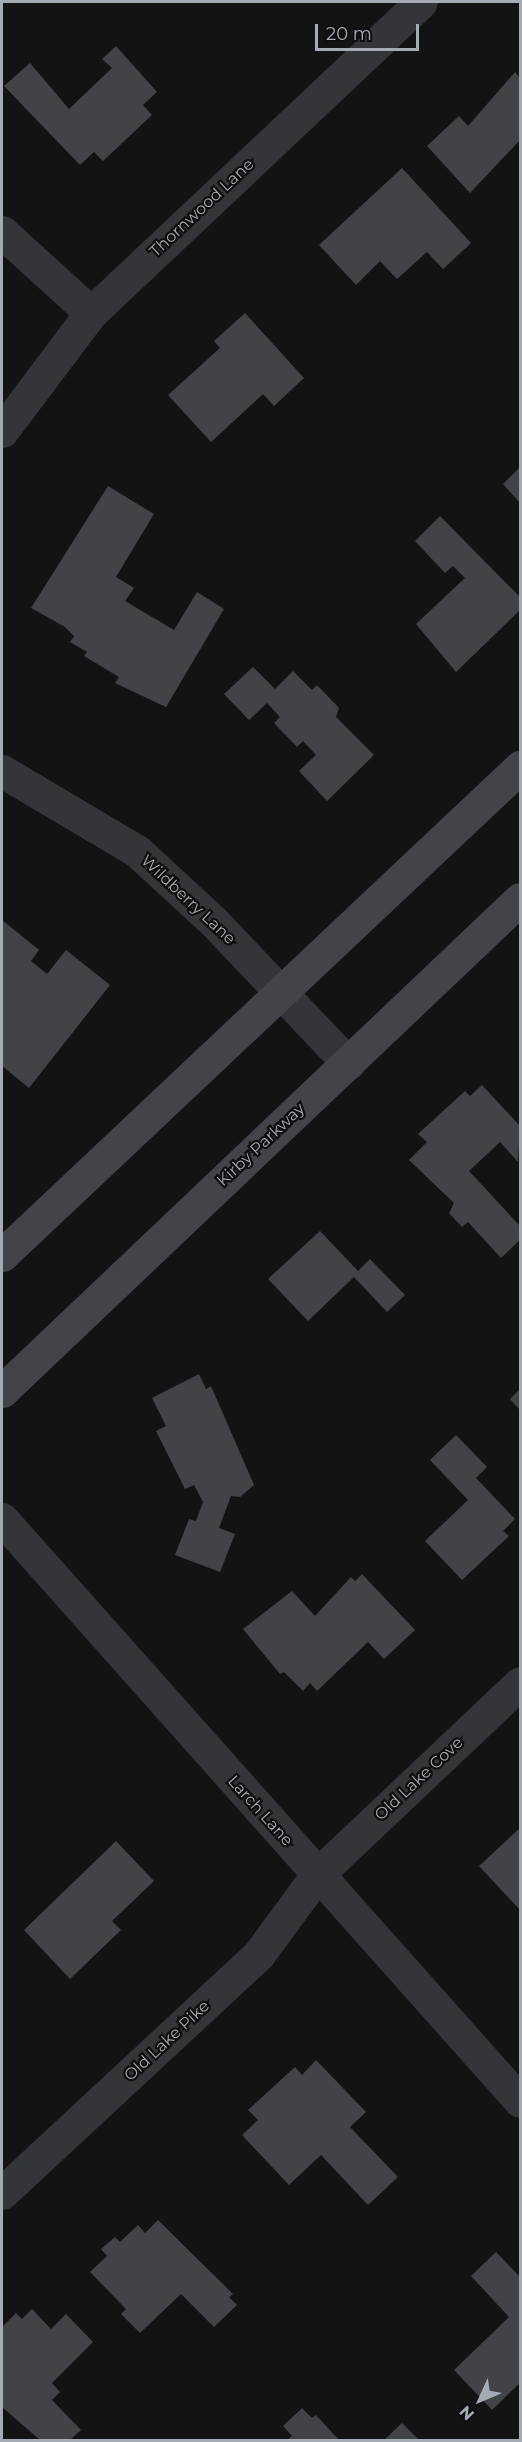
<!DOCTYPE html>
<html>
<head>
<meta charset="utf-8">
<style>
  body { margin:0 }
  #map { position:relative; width:522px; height:2442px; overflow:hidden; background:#131314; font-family:Montserrat,sans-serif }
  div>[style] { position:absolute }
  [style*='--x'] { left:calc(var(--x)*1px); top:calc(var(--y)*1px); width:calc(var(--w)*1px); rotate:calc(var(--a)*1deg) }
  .building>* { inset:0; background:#424347 }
  .minor>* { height:33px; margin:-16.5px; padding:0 16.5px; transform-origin:16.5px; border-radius:16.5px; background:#343539 }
  .secondary>* { height:33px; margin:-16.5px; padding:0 16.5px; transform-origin:16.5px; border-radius:16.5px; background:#424449 }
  span { translate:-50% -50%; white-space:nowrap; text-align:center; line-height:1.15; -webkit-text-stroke:4.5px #0e0e0f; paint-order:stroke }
  .street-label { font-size:16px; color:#a5abb4 }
  .frame { position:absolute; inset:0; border:3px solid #a5abb4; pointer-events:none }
  .north { position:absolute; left:450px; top:2370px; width:60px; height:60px; -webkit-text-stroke:4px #0e0e0f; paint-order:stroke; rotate:226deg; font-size:16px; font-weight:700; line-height:24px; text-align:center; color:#a5abb4 }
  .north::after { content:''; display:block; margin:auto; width:21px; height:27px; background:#a5abb4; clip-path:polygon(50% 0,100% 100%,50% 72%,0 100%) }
  .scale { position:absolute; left:315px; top:24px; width:104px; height:27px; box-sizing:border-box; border:3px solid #a5abb4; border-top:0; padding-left:8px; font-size:18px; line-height:21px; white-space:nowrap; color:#a5abb4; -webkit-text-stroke:4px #0e0e0f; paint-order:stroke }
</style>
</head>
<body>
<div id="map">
  <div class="building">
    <div style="clip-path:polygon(116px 46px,157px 92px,143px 105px,152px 115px,103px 161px,94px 152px,80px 165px,4px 86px,30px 63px,69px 109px,112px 68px,102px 59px)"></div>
    <div style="clip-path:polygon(515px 72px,520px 78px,520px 140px,470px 193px,427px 146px,459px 116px,468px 126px)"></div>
    <div style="clip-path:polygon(402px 168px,471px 243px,443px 269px,427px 252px,397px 279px,380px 261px,356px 285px,319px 245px)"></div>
    <div style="clip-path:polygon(245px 313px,304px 378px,274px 406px,263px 394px,211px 442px,168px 395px,220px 348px,214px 341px)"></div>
    <div style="clip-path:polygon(520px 467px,520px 503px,503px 484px)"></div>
    <div style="clip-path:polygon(108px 486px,154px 514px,116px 577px,134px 588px,125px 601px,174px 630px,197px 592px,224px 609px,166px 707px,115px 683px,119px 677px,84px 656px,87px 652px,70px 642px,74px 636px,65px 627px,31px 608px)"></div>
    <div style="clip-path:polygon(440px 516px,520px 597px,520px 610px,456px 672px,416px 624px,465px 578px,453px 566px,445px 573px,415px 541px)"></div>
    <div style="clip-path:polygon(253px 667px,275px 689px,293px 671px,312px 690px,317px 685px,339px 708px,336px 717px,374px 755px,327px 801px,299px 771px,316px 755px,303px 741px,297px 747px,274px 723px,280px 717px,267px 703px,249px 720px,224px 694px)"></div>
    <div style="clip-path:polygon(2px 920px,39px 950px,31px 961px,47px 974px,66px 950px,110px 985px,29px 1088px,2px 1066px)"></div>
    <div style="clip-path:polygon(482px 1085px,520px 1126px,518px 1162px,500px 1142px,469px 1171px,520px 1226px,520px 1240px,501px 1258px,468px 1222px,462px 1227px,449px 1213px,454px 1203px,409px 1160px,427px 1142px,418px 1134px,465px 1091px,470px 1096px)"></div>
    <div style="clip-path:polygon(320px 1231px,358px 1271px,370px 1259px,405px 1295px,387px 1312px,354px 1277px,308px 1321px,268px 1279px)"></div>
    <div style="clip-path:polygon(199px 1374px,206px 1389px,211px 1386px,254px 1485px,240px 1497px,231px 1496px,219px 1528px,235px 1534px,220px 1572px,175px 1555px,189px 1519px,196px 1521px,203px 1502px,194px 1485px,185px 1489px,156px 1431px,166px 1426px,152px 1398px)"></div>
    <div style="clip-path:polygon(520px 1389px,520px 1410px,510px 1399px)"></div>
    <div style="clip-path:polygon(456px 1435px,487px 1467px,476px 1478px,515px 1519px,503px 1531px,509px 1536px,462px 1580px,425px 1541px,468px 1500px,430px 1460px)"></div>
    <div style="clip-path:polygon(362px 1574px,415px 1630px,384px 1659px,368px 1642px,317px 1691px,310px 1683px,303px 1691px,284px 1672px,280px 1674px,243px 1629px,292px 1591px,315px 1616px,351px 1577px,355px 1581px)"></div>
    <div style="clip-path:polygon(520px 1828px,520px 1910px,479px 1866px)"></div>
    <div style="clip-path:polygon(116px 1841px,154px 1881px,112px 1921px,121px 1930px,70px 1979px,24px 1930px)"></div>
    <div style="clip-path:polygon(316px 2060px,366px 2112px,350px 2127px,398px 2177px,368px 2205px,321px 2155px,289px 2185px,242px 2135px,258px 2120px,248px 2110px,295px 2067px,302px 2075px)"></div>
    <div style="clip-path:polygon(158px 2220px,233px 2294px,229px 2297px,237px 2305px,214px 2327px,181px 2294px,140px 2333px,121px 2314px,126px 2309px,90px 2272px,107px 2256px,101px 2249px,115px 2237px,120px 2242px,138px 2225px,145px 2233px)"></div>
    <div style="clip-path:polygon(496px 2252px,520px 2277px,520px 2383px,492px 2410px,454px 2370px,509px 2317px,471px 2276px)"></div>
    <div style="clip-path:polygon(32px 2309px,51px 2329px,66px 2314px,93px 2342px,52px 2383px,60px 2392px,52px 2400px,81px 2430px,70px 2440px,40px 2440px,2px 2407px,2px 2327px,16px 2313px,22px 2319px)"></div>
    <div style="clip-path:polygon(302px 2408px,312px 2418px,316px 2415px,339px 2440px,287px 2440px,292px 2436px,283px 2426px)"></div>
    <div style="clip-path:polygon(402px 2423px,419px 2440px,384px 2440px)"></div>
  </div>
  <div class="minor">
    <div style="--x:2;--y:232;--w:120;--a:42.3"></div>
    <div style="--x:2;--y:431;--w:148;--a:-53"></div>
    <div style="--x:91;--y:313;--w:453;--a:-43.3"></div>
    <div style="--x:2;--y:771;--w:157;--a:30.7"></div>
    <div style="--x:137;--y:851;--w:105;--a:42.7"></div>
    <div style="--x:214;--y:922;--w:195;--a:46.5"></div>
    <div style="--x:2;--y:1519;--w:779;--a:48.33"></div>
    <div style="--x:2;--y:2193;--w:351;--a:-42.9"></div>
    <div style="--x:259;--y:1954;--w:98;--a:-53.7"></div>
    <div style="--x:317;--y:1875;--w:279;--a:-43.4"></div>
  </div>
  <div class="secondary">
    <div style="--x:2;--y:1255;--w:712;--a:-43.29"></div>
    <div style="--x:2;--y:1391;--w:714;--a:-43.53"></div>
  </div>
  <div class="street-label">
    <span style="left:202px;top:208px;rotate:-43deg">Thornwood Lane</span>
    <span style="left:188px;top:900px;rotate:43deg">Wildberry Lane</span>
    <span style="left:261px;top:1145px;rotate:-43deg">Kirby Parkway</span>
    <span style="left:419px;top:1779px;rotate:-43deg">Old Lake Cove</span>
    <span style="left:260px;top:1811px;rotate:48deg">Larch Lane</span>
    <span style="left:167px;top:2041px;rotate:-43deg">Old Lake Pike</span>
  </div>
  <div class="frame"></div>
  <div class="north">N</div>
  <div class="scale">20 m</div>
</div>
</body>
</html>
